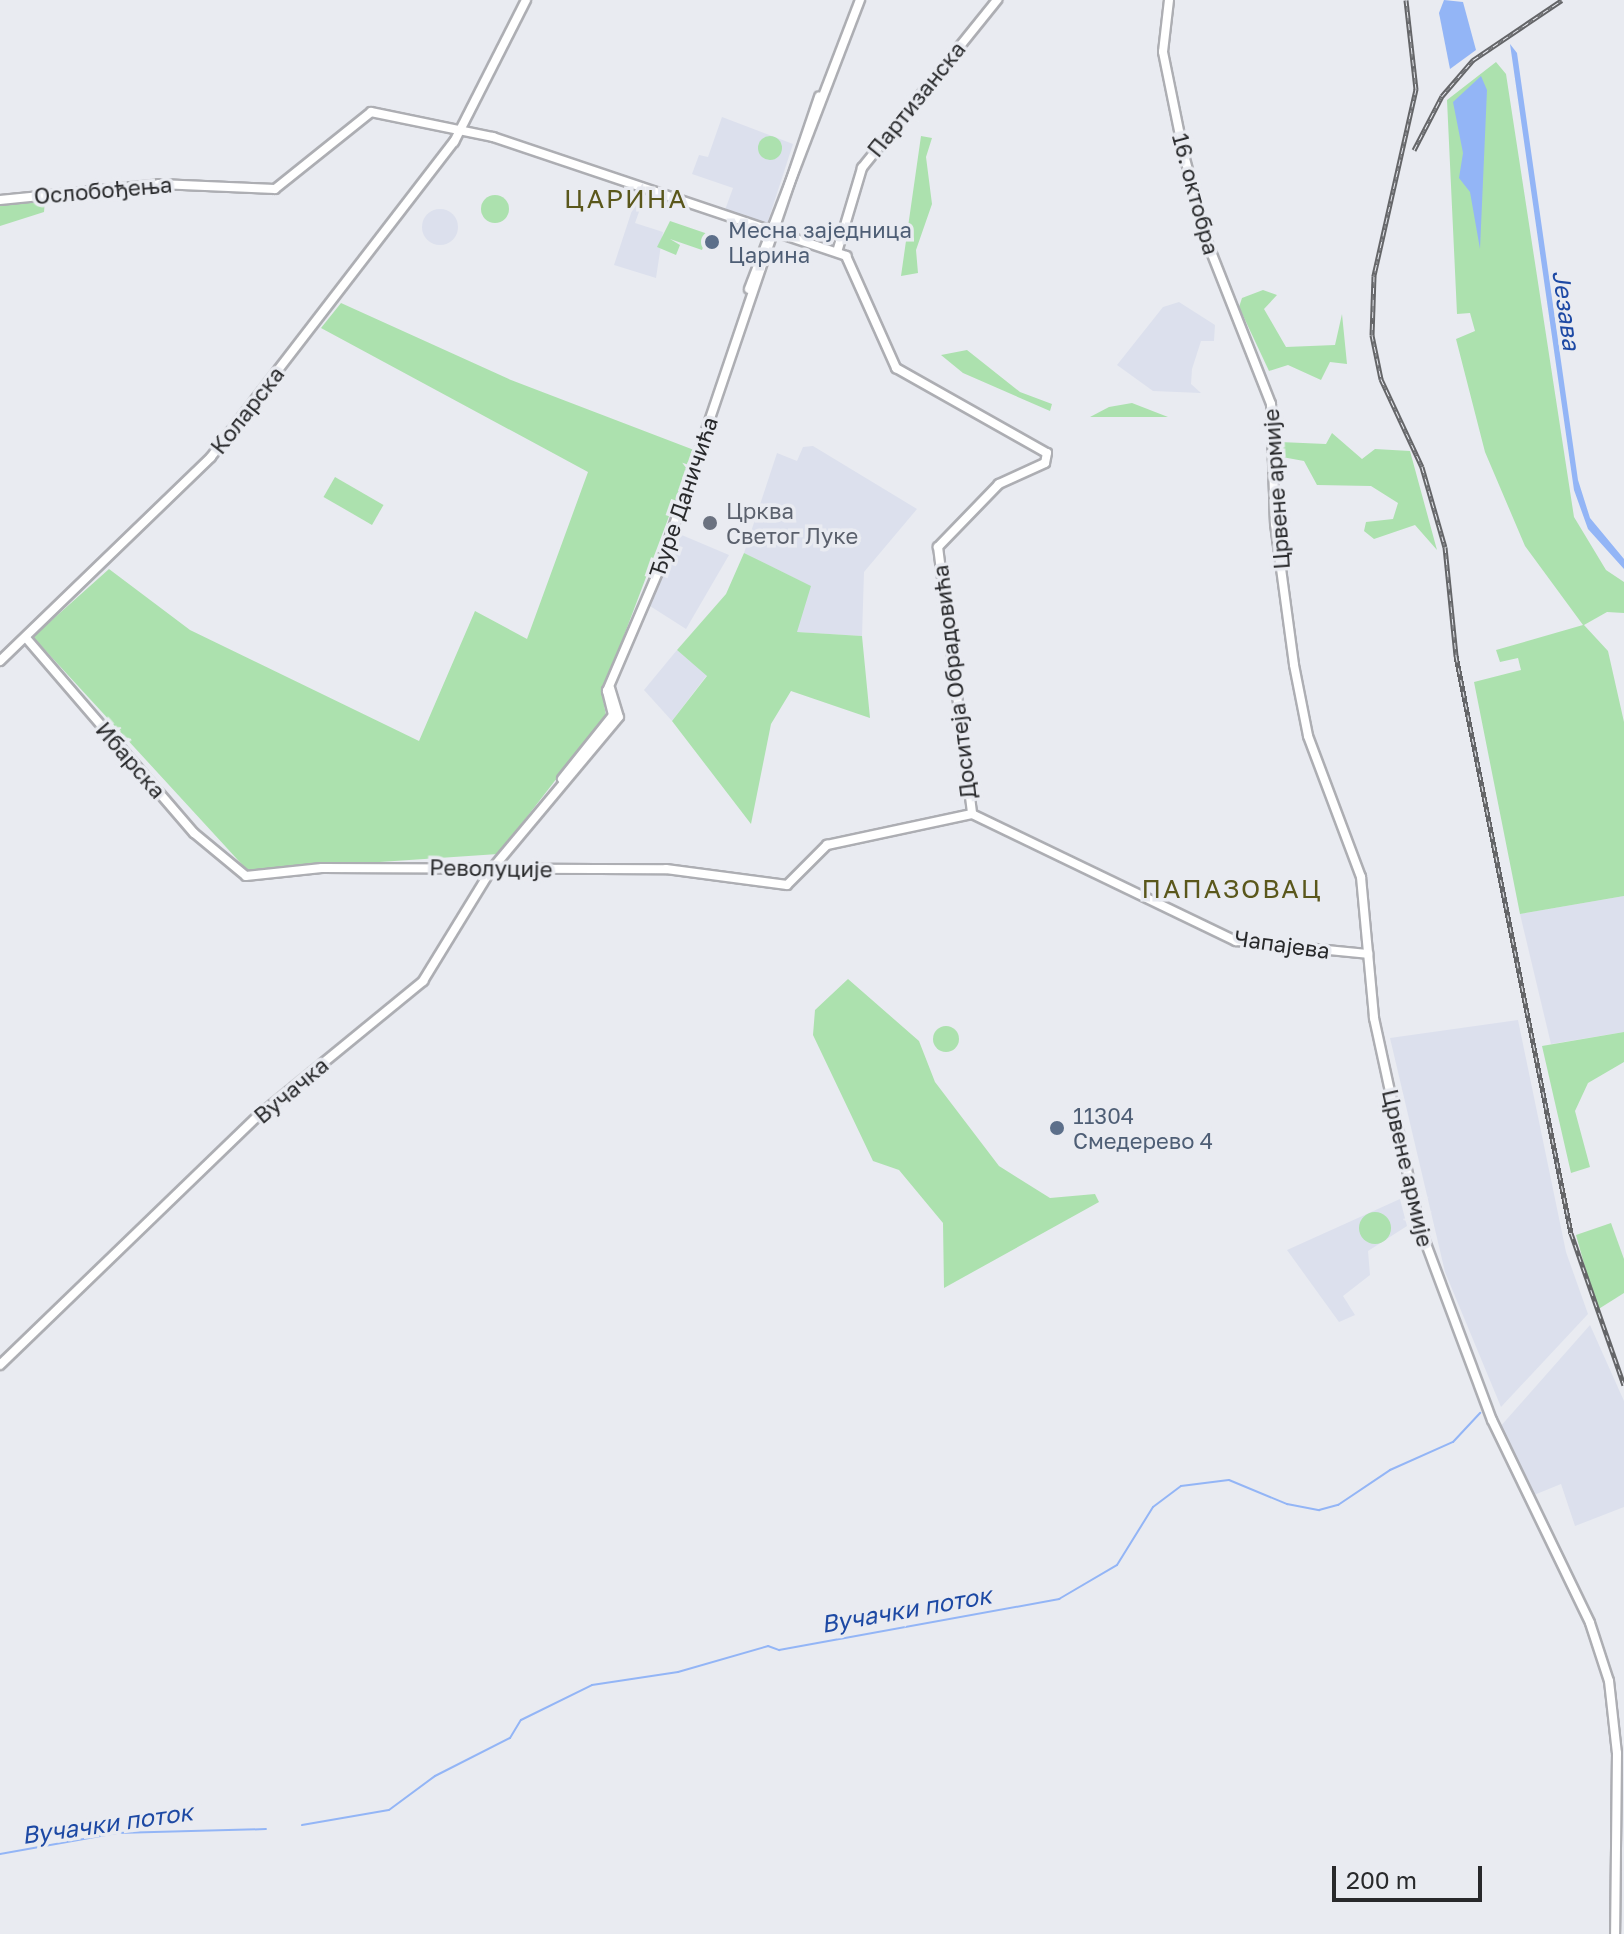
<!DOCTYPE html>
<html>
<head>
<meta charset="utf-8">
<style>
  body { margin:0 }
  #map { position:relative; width:1624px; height:1934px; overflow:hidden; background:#e9ebf1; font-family:"Golos Text",sans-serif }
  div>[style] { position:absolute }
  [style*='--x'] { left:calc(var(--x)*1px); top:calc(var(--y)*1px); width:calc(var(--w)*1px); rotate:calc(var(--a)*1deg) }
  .built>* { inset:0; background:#dce0ed }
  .round { border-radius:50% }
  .green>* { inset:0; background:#ace1ae; transform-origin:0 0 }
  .water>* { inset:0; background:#93b5f6 }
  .stream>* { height:2px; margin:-1px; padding:0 1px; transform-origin:1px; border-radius:1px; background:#93b5f6 }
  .roads { filter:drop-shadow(2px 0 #adaeb3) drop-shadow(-2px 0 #adaeb3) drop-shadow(0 2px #adaeb3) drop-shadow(0 -2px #adaeb3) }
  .secondary>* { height:8px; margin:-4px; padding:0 4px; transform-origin:4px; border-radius:4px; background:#fff }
  .rail>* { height:5px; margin-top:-2.5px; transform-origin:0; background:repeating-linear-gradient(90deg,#e9ebf1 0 6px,#646568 0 12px); box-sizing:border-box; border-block:2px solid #646568 }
  .dots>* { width:22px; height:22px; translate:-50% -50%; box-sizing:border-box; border:4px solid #e9ebf1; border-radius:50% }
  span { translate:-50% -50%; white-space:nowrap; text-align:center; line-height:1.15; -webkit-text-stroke:7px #e9ebf1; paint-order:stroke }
  .street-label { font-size:22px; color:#28292b }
  .service-label { font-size:22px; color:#4e5e75 }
  .left { translate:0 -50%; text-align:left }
  .worship-label { font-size:22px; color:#5b616d }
  .water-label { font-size:24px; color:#1d49a4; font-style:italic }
  .quarter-label { font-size:26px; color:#5a571b; letter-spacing:2px }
  .scale { position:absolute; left:1332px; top:1866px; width:150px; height:36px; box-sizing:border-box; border:4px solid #28292b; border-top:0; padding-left:10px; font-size:24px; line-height:28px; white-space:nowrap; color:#28292b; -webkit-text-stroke:6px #e9ebf1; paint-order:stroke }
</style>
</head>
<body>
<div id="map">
  <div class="built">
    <div style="clip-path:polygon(722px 117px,793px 144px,767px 224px,725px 210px,733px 188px,692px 174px,699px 155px,708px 157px)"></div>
    <div style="clip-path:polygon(638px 192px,645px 195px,635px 223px,663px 232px,656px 278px,614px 265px)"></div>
    <div class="round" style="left:422px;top:209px;width:36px;height:36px"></div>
    <div style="clip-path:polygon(1179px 302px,1215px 325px,1214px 341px,1201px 341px,1192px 369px,1191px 384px,1201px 393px,1153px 391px,1117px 365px,1163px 307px)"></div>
    <div style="clip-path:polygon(813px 446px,917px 509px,864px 572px,862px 636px,796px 632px,810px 586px,744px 553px,777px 453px,797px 461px,803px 447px)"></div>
    <div style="clip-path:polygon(677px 533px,729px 555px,686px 629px,650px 606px)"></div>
    <div style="clip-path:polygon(677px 650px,707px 675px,672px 721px,644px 690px)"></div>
    <div style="clip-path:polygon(1624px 896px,1624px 1032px,1551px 1044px,1520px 914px)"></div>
    <div style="clip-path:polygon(1518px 1020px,1566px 1252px,1588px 1314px,1501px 1407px,1445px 1272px,1390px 1038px)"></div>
    <div style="clip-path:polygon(1400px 1199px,1407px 1226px,1368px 1251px,1370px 1275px,1343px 1296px,1355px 1315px,1339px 1322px,1287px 1250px)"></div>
    <div style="clip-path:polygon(1590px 1325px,1624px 1401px,1624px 1507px,1575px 1526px,1561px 1484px,1534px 1495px,1499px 1428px)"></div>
  </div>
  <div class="green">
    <div style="clip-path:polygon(1496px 62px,1506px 74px,1574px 517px,1606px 570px,1624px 582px,1624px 613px,1607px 612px,1584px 625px,1608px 651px,1624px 722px,1624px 896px,1520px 914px,1474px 682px,1521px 670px,1518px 658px,1500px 662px,1496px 650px,1583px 625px,1525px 546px,1485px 452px,1456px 339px,1475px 331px,1470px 313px,1457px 314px,1447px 100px)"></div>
    <div class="round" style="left:758px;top:136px;width:24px;height:24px"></div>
    <div style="clip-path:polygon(921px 136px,932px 138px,926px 157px,932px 204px,916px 250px,918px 273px,901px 276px)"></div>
    <div class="round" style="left:481px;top:195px;width:28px;height:28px"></div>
    <div style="clip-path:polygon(45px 201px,44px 212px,0 226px,0 203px)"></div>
    <div style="clip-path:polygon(670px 221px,708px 234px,702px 250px,670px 239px,680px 245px,676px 255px,657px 247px)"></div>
    <div style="clip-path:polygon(1263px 290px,1277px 295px,1264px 309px,1286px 347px,1335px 345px,1342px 314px,1347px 364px,1330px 362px,1321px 380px,1288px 365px,1269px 371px,1239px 307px,1242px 298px)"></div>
    <div style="clip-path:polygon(341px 303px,511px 380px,694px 450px,602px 694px,606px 715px,498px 854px,248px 871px,33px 637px,109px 569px,190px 630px,419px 741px,475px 611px,527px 639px,588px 472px,321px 328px)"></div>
    <div style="clip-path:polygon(967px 350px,1020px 392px,1052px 404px,1050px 411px,963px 373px,941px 355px)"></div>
    <div style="clip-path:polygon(1132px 403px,1168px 417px,1090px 417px,1109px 407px)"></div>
    <div style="clip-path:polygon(1332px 433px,1362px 459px,1375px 449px,1410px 451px,1437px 550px,1415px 525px,1374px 539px,1364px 531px,1366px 522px,1393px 519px,1398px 503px,1371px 486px,1317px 485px,1304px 461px,1282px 457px,1280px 442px,1326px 444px)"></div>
    <div style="left:335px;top:477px;width:56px;height:23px;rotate:30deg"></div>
    <div style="clip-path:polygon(744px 553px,811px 586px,797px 632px,862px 636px,870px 718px,791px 691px,771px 724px,751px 824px,672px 721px,707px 676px,677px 650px,726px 594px)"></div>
    <div style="clip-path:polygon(848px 979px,919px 1041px,935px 1082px,999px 1166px,1050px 1198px,1095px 1194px,1099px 1202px,944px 1288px,943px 1223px,899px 1170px,873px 1161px,813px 1035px,815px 1010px)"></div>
    <div class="round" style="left:933px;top:1026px;width:26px;height:26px"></div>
    <div style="clip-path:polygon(1624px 1032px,1624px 1062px,1588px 1083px,1575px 1111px,1590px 1167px,1571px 1173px,1542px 1046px)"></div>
    <div class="round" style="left:1359px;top:1212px;width:32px;height:32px"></div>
    <div style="clip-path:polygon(1611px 1223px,1624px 1259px,1624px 1293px,1597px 1310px,1576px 1235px)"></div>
  </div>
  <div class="water">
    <div style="clip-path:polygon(1444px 0,1463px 2px,1476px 50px,1450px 69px,1439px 13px)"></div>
    <div style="clip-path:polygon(1510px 44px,1517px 53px,1578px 480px,1590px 518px,1624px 559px,1624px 569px,1588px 529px,1574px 490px)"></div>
    <div style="clip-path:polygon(1481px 76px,1487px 90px,1480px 249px,1470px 192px,1459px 178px,1463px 153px,1453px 102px)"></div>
  </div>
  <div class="stream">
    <div style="--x:302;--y:1825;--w:88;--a:-9.8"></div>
    <div style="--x:389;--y:1810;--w:57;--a:-36.5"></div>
    <div style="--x:435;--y:1776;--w:84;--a:-26.9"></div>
    <div style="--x:510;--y:1738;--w:21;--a:-59"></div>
    <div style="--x:521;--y:1720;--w:79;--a:-26.2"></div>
    <div style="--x:592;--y:1685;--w:87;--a:-8.6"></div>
    <div style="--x:678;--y:1672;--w:94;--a:-16.1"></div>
    <div style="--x:768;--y:1646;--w:12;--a:20"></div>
    <div style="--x:779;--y:1650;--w:285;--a:-10.3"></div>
    <div style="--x:1059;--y:1599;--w:67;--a:-30.4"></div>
    <div style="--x:1117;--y:1565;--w:68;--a:-58.2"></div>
    <div style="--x:1153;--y:1507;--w:35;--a:-37"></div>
    <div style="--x:1181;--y:1486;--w:48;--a:-7.1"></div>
    <div style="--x:1229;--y:1480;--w:63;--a:22.5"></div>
    <div style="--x:1287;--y:1504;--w:33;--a:11"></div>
    <div style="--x:1319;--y:1510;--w:20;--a:-15"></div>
    <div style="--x:1338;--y:1505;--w:63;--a:-33.9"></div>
    <div style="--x:1390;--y:1470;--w:69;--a:-24"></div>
    <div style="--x:1453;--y:1442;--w:40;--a:-47"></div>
    <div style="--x:0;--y:1854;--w:119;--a:-10.2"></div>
    <div style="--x:117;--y:1833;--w:149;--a:-1.5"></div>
  </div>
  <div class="roads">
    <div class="secondary">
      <div style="--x:1169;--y:0;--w:52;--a:96.6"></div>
      <div style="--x:1163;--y:52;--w:105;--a:78.5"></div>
      <div style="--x:1184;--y:155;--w:92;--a:74.9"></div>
      <div style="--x:1208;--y:244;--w:172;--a:68.5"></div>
      <div style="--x:1271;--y:404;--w:120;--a:88.1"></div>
      <div style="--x:1275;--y:524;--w:142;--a:82.3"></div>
      <div style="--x:1294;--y:665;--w:72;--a:78.8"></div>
      <div style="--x:1308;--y:736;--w:151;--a:69.4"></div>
      <div style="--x:1361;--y:877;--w:142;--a:84.7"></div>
      <div style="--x:1374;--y:1018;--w:212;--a:77.7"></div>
      <div style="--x:1419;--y:1225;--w:208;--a:69.5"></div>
      <div style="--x:1492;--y:1420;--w:225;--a:64.2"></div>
      <div style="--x:1590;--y:1623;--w:61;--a:71.9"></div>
      <div style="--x:1609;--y:1681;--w:72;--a:83.7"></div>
      <div style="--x:1617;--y:1753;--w:181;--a:90.6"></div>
      <div style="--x:0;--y:200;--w:160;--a:-5.7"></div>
      <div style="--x:159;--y:184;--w:116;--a:2.5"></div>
      <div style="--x:275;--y:189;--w:123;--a:-38.7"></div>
      <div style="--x:371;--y:112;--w:125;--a:11.6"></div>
      <div style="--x:493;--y:137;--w:373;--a:18.6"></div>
      <div style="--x:846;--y:256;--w:123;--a:65.9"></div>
      <div style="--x:896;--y:368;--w:173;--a:29.4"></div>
      <div style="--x:1047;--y:453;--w:10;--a:101"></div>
      <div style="--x:1045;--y:463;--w:51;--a:155.5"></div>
      <div style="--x:999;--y:484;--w:88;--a:134.1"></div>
      <div style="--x:938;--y:547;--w:269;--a:82.7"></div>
      <div style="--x:972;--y:814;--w:293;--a:25.7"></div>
      <div style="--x:1236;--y:941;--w:133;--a:5.6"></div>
      <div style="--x:837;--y:252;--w:88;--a:-73.4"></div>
      <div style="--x:862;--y:168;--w:216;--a:-51.2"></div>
      <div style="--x:749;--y:289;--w:310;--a:-69"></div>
      <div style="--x:27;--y:639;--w:256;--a:49.3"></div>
      <div style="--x:194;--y:833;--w:67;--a:39.6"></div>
      <div style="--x:246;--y:876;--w:76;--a:-6"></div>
      <div style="--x:322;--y:868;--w:344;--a:0.2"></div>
      <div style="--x:666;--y:869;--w:122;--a:7.5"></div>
      <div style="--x:787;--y:885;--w:57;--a:-45"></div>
      <div style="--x:827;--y:845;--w:148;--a:-12.1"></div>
      <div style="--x:0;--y:661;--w:293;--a:-44"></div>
      <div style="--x:211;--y:457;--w:398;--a:-52.4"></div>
      <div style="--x:454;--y:142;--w:159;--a:-63.1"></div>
      <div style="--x:610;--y:688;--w:30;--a:73"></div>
      <div style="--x:613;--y:715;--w:25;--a:-104"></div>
      <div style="--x:607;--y:691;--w:129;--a:-66.8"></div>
      <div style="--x:658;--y:572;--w:502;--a:-71.28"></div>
      <div style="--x:562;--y:779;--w:82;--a:-51.4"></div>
      <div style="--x:0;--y:1365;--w:357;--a:-44"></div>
      <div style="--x:257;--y:1117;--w:215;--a:-39.3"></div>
      <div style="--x:423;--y:981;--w:130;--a:-58.5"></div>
      <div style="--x:491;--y:870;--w:199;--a:-50.1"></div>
    </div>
  </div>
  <div class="rail">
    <div style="--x:1406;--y:0;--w:90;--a:83.6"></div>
    <div style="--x:1416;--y:89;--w:192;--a:102.7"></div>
    <div style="--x:1374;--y:276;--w:59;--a:91.9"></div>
    <div style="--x:1372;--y:335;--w:45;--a:78.4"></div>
    <div style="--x:1381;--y:379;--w:97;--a:65"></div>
    <div style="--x:1422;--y:467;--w:83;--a:74"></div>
    <div style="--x:1445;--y:547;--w:110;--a:84.2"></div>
    <div style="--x:1456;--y:656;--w:588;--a:78.73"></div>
    <div style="--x:1571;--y:1233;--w:161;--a:70.8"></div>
    <div style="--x:1414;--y:150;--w:61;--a:-62.6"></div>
    <div style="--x:1442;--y:96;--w:48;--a:-49.3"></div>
    <div style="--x:1473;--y:60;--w:107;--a:-34"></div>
  </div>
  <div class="dots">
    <div style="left:712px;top:242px;background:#5c6f8a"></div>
    <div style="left:710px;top:523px;background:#6b7280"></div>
    <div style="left:1057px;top:1128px;background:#5c6f8a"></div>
  </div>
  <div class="street-label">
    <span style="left:916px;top:99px;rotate:-51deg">Партизанска</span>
    <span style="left:103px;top:190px;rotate:-5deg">Ослобођења</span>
    <span style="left:1196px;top:194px;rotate:75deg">16. октобра</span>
    <span style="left:247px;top:410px;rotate:-52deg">Коларска</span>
    <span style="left:1276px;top:489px;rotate:-94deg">Црвене армије</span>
    <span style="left:683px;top:497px;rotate:-71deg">Ђуре Даничића</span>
    <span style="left:954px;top:682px;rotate:-97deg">Доситеја Обрадовића</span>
    <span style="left:131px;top:760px;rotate:49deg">Ибарска</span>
    <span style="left:491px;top:868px;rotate:1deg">Револуције</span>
    <span style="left:1282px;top:944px;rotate:8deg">Чапајева</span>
    <span style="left:291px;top:1090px;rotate:-40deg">Вучачка</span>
    <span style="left:1408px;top:1168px;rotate:77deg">Црвене армије</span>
  </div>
  <div class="service-label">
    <span class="left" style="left:728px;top:242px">Месна заједница<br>Царина</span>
    <span class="left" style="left:1073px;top:1128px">11304<br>Смедерево 4</span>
  </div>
  <div class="worship-label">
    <span class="left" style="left:726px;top:523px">Црква<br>Светог Луке</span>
  </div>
  <div class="water-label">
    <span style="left:1567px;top:310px;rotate:82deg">Језава</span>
    <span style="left:906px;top:1609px;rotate:-10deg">Вучачки поток</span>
    <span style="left:107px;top:1823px;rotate:-8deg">Вучачки поток</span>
  </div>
  <div class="quarter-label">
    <span style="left:626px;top:199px">ЦАРИНА</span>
    <span style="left:1232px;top:889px">ПАПАЗОВАЦ</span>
  </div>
  <div class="scale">200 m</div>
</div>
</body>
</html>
